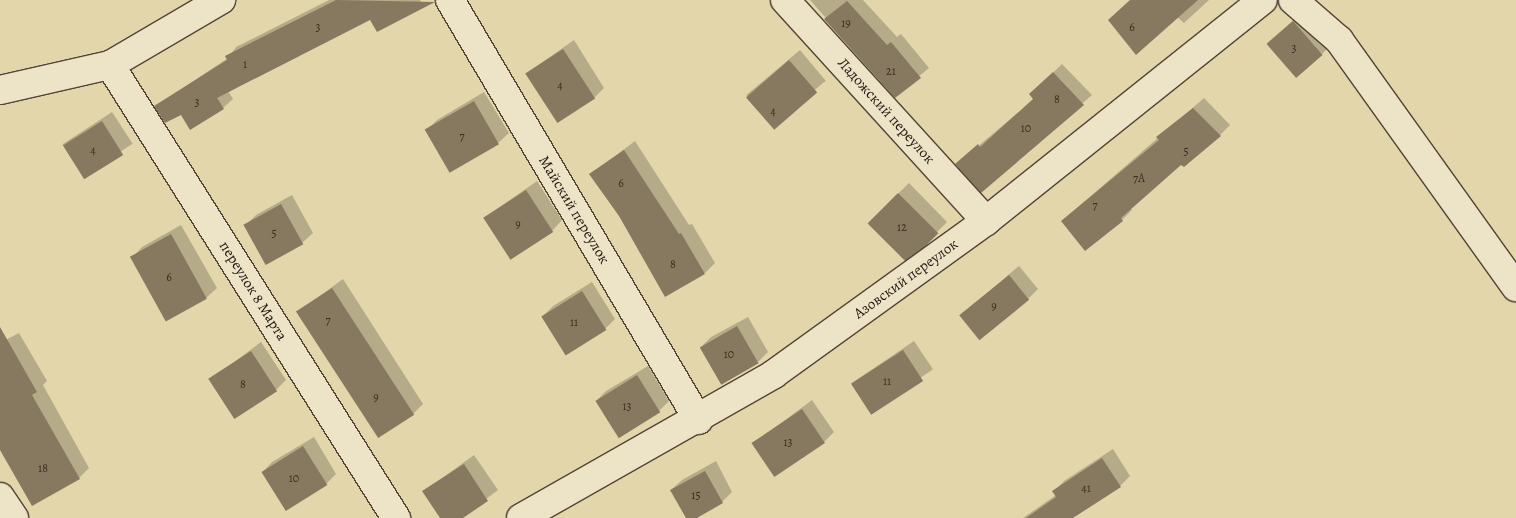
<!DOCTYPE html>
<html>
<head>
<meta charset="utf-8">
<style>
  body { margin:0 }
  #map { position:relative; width:1516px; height:518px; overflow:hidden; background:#e3d6aa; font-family:Alegreya,serif }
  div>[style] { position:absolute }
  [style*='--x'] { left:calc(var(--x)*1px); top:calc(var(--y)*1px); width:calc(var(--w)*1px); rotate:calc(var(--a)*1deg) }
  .shadow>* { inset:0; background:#0003; transform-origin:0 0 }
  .building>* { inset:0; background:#87795f; transform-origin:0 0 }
  .roads { filter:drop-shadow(1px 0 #534435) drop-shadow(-1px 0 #534435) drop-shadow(0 1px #534435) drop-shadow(0 -1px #534435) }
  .minor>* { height:28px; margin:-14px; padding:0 14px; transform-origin:14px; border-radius:14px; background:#ede4c8 }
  span { translate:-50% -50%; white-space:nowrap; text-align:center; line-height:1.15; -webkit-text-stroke:4px #ede4c8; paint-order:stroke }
  .number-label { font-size:12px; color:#3c2d22 }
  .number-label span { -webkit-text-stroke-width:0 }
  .street-label { font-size:15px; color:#23140e }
</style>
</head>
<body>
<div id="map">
  <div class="shadow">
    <div style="clip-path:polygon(329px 0,420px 0,422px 3px,371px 18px,228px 91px,233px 99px,223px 108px,181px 114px,156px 106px,228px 58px,236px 47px)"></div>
    <div style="clip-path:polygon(810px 0,863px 0,897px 37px,901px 34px,929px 68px,895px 96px)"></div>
    <div style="clip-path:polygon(1131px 0,1209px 0,1184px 23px,1177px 17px)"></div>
    <div style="clip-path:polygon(1304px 11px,1332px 44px,1322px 54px,1267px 43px)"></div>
    <div style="clip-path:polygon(574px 40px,604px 88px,594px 98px,527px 73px)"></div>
    <div style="left:800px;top:50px;width:40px;height:70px;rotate:50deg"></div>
    <div style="clip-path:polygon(1062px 64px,1092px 95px,981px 191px,957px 164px,1034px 99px,1030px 95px)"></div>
    <div style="clip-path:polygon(484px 92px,509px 133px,498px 143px,427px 130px,437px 120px)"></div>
    <div style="clip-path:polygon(1204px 98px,1230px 125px,1220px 135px,1181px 163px,1130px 208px,1132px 210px,1122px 220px,1062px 221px)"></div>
    <div style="left:112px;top:112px;width:38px;height:59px;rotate:57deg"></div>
    <div style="clip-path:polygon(635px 141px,689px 225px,692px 224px,715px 263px,705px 273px,620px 216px,591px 174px)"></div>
    <div style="clip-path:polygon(537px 181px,562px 220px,552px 231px,484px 218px)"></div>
    <div style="clip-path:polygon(909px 183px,947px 222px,937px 232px,868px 223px)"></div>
    <div style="clip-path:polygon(292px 195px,313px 233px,302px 243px,246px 225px,256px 215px)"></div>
    <div style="clip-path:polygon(181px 225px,217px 288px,206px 298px,167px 320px,132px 258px,142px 247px)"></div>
    <div style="clip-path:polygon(1019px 266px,1038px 289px,1028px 299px,961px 315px)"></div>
    <div style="clip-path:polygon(343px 279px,423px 404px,413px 414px,298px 312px)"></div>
    <div style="clip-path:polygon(592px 282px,615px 319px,605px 329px,543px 316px,553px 306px)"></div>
    <div style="clip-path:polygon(748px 317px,768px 352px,758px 362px,722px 383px,701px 347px,711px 337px)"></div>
    <div style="clip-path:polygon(19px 333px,47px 381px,43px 385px,89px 468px,79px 478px,0 449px,0 343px)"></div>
    <div style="left:914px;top:341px;width:34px;height:75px;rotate:56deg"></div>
    <div style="clip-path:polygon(261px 342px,286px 380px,276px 390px,210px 380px)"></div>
    <div style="clip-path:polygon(648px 366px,669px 401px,659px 411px,596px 401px,606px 391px)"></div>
    <div style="clip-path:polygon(812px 400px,834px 432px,824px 442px,753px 444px)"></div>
    <div style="clip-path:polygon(314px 437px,336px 474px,326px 484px,262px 473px,272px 462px)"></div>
    <div style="clip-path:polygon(1113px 449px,1130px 476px,1120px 486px,1070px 518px,1023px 518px,1056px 495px,1054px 491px,1064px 481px)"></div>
    <div style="clip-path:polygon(474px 455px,498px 490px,461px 518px,441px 518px,424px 491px)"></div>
    <div style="clip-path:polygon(716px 461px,732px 492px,722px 502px,694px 518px,687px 518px,671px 490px,682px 480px)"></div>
  </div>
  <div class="building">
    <div style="clip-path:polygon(336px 0,435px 2px,377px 32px,370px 20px,217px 98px,224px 109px,190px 130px,181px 115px,165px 123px,154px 106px,227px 60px,225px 56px)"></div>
    <div style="clip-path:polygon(1130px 0,1198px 0,1136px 55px,1108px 20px)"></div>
    <div style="clip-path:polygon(847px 1px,887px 45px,891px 42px,921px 78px,895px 98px,824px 19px)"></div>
    <div style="left:1293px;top:21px;width:45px;height:35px;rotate:49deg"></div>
    <div style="left:563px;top:49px;width:59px;height:45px;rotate:57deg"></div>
    <div style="left:789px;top:60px;width:43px;height:57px;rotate:49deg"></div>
    <div style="clip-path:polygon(1053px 72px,1084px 105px,981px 193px,955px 164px,978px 144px,980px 147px,1033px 99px,1029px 94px)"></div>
    <div style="left:474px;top:101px;width:50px;height:57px;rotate:60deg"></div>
    <div style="clip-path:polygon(1193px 108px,1221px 136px,1184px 167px,1181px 165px,1121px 218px,1123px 221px,1085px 251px,1061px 221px,1159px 140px,1156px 137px)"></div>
    <div style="left:102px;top:121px;width:40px;height:46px;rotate:58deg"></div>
    <div style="clip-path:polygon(624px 150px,679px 234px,681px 233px,705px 274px,665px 297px,619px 216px,589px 174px)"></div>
    <div style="left:526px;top:190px;width:50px;height:51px;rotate:57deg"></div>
    <div style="left:898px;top:193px;width:57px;height:43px;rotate:45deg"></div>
    <div style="left:281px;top:204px;width:46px;height:43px;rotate:61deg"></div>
    <div style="left:171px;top:234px;width:74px;height:47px;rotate:61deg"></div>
    <div style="left:1009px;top:275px;width:32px;height:64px;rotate:51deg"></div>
    <div style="left:332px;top:288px;width:151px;height:43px;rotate:57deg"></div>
    <div style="left:582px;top:291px;width:46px;height:48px;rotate:58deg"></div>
    <div style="left:737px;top:326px;width:43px;height:43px;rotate:60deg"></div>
    <div style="clip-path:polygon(0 327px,37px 392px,32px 395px,80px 479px,32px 506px,0 450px)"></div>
    <div style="left:903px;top:350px;width:37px;height:62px;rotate:57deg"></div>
    <div style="left:251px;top:351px;width:48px;height:51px;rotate:57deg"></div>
    <div style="left:637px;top:375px;width:44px;height:49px;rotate:58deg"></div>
    <div style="left:802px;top:409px;width:41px;height:61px;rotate:56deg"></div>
    <div style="left:303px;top:446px;width:46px;height:49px;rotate:58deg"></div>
    <div style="clip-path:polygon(1102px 458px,1121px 487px,1073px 518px,1026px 518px,1056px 497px,1052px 491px)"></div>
    <div style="clip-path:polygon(464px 464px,488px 501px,463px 518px,440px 518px,422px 491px)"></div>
    <div style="clip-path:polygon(705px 471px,723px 503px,697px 518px,686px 518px,670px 490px)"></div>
  </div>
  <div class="roads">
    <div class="minor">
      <div style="--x:450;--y:0;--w:488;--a:59.4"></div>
      <div style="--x:785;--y:0;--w:299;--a:47.7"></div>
      <div style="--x:1293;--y:0;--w:61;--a:41"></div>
      <div style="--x:1339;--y:40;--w:304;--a:54.4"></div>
      <div style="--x:110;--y:65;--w:536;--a:57.73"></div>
      <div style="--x:0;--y:90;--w:113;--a:-12.8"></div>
      <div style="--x:110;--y:65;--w:129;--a:-30.4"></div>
      <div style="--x:0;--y:497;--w:25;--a:56"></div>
      <div style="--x:521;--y:518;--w:291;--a:-29.6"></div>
      <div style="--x:774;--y:374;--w:261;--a:-35.8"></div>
      <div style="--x:986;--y:221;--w:354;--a:-38.6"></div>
    </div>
  </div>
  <div class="number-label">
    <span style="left:846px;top:24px">19</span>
    <span style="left:318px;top:28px">3</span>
    <span style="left:1132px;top:28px">6</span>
    <span style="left:1294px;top:49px">3</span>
    <span style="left:245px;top:65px">1</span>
    <span style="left:891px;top:72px">21</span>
    <span style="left:560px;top:86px">4</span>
    <span style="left:1057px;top:100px">8</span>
    <span style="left:197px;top:103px">3</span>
    <span style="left:773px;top:112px">4</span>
    <span style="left:1026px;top:129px">10</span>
    <span style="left:462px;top:137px">7</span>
    <span style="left:93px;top:151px">4</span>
    <span style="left:1186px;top:152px">5</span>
    <span style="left:1139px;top:179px">7А</span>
    <span style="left:621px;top:184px">6</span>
    <span style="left:1095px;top:206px">7</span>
    <span style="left:518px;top:225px">9</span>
    <span style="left:902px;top:228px">12</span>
    <span style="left:274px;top:234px">5</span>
    <span style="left:673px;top:265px">8</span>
    <span style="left:169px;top:278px">6</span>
    <span style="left:994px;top:307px">9</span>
    <span style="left:328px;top:321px">7</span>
    <span style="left:574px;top:323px">11</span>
    <span style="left:729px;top:355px">10</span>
    <span style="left:887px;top:382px">11</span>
    <span style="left:243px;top:385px">8</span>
    <span style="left:376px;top:398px">9</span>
    <span style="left:627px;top:407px">13</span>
    <span style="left:788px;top:443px">13</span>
    <span style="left:43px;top:469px">18</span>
    <span style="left:294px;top:479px">10</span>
    <span style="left:1086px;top:489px">41</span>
    <span style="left:696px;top:496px">15</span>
  </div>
  <div class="street-label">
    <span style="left:886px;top:111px;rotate:48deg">Ладожский переулок</span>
    <span style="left:574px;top:210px;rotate:59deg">Майский переулок</span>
    <span style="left:906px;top:279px;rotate:-36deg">Азовский переулок</span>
    <span style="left:253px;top:291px;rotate:58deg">переулок 8 Марта</span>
  </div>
</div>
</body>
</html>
